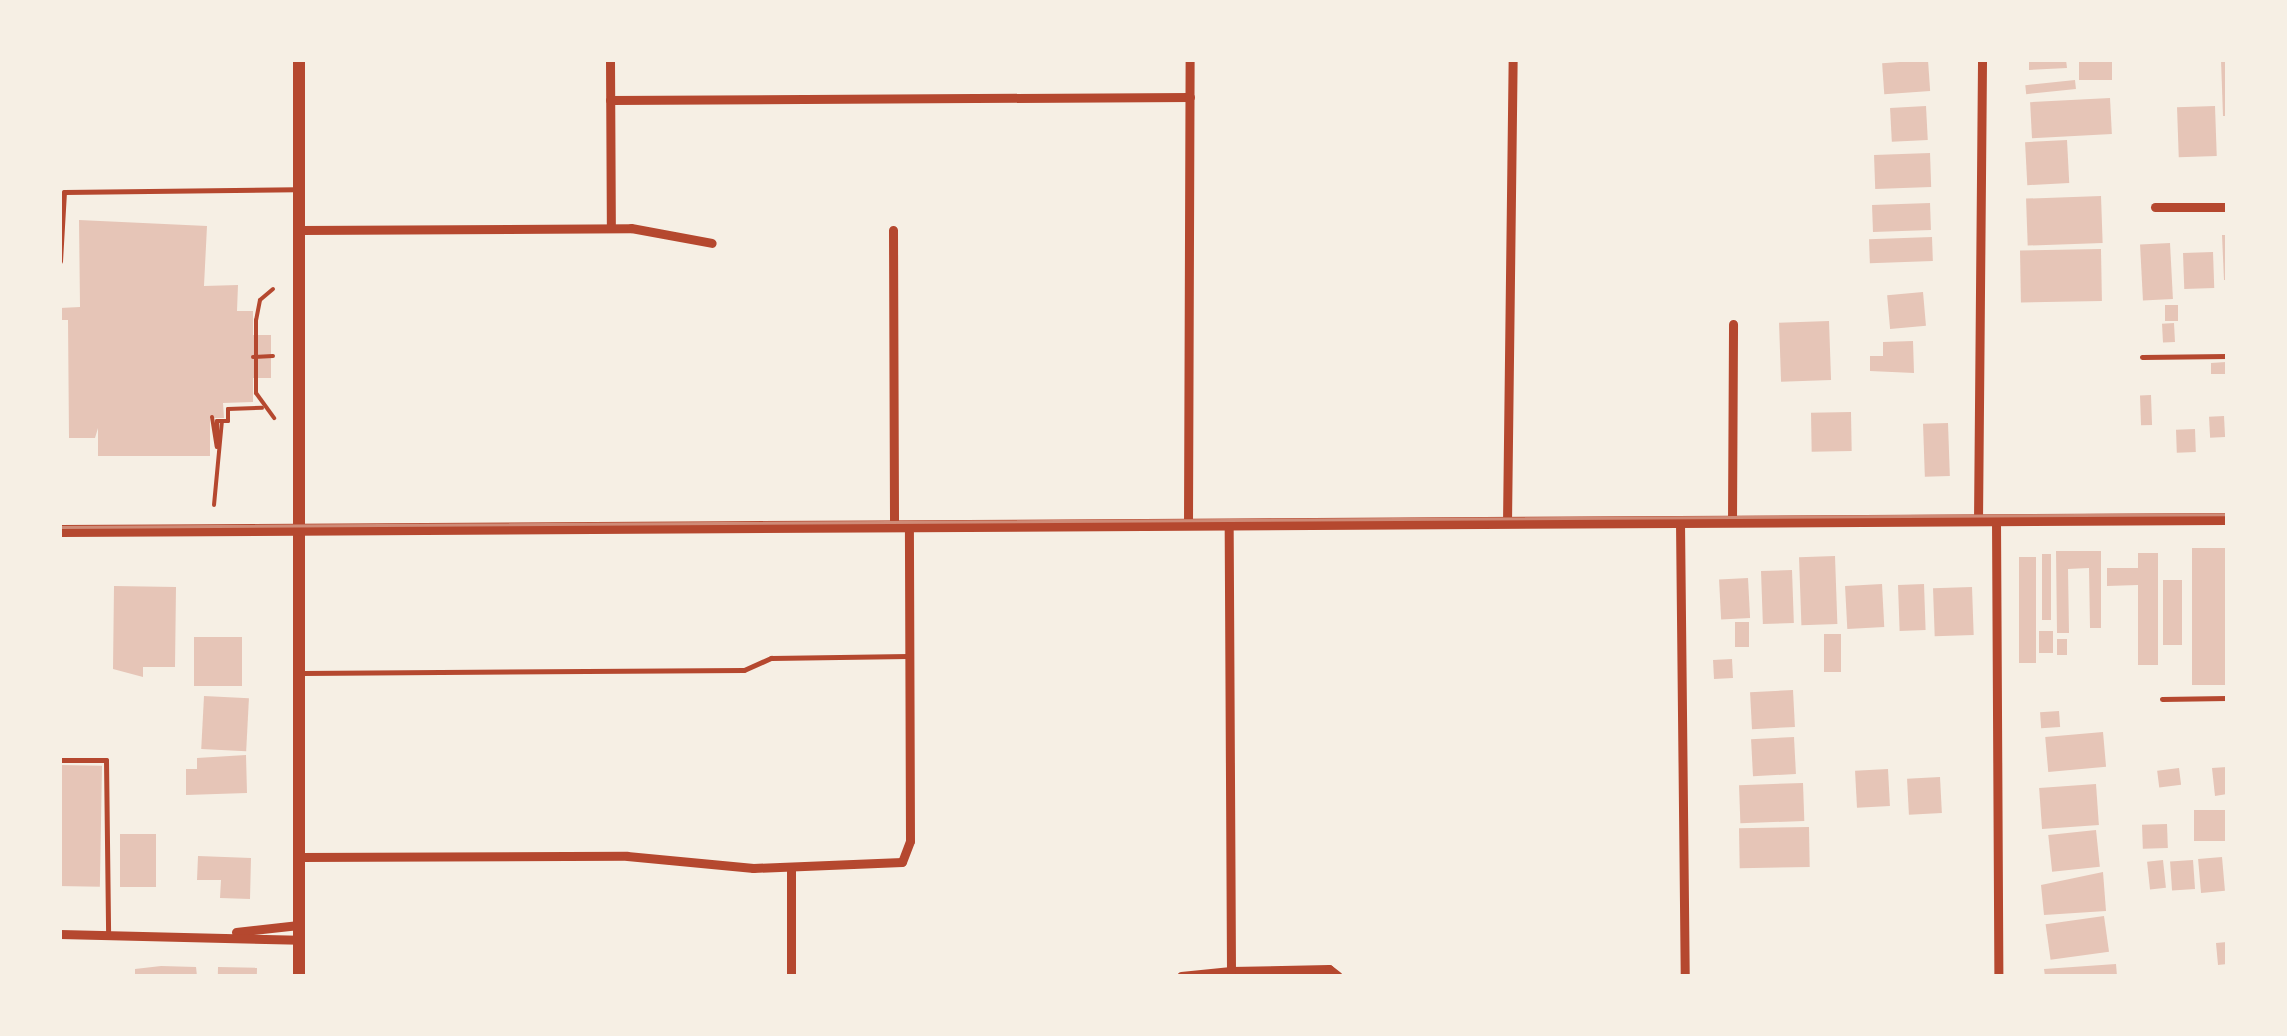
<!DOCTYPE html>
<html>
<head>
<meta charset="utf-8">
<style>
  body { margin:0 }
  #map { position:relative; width:2287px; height:1036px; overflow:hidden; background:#f6efe4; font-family:"Alegreya Sans",sans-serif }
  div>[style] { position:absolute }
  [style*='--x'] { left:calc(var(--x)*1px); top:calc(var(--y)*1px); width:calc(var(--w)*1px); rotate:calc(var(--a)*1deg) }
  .building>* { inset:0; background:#e6c5b7; transform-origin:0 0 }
  .path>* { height:4px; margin:-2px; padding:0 2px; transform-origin:2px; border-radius:2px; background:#b5482f }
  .service>* { height:5px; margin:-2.5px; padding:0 2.5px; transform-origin:2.5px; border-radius:2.5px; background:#b5482f }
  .minor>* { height:9px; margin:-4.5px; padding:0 4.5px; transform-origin:4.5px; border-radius:4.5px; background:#b5482f }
  .secondary>* { height:12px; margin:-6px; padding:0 6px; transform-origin:6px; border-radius:6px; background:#b5482f }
  .tram>* { height:2.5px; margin:-1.25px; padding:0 1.25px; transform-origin:1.25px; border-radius:1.25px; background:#cf8b77 }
  span { translate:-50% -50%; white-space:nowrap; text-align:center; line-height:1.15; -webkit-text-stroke:8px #f6efe4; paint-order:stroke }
  .frame { position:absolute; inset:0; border:62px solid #f6efe4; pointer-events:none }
</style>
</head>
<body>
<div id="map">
  <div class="building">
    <div style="left:1928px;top:60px;width:31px;height:46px;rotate:86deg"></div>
    <div style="clip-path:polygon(2029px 60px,2066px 60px,2067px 68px,2029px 70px)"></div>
    <div style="left:2079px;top:60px;width:33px;height:20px"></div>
    <div style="clip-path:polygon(2221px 60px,2227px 60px,2227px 116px,2223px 116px)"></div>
    <div style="left:2075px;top:80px;width:9px;height:50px;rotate:84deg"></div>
    <div style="left:2110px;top:98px;width:36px;height:80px;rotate:87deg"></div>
    <div style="left:1926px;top:106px;width:34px;height:36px;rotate:87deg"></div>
    <div style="left:2215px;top:106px;width:50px;height:38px;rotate:88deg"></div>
    <div style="left:2067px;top:140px;width:43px;height:42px;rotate:87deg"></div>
    <div style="left:1930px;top:153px;width:34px;height:56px;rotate:88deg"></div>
    <div style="left:2101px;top:196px;width:47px;height:75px;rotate:88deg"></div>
    <div style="left:1930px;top:203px;width:27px;height:58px;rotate:88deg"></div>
    <div style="clip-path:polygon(79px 220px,207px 226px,204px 286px,238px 285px,237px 311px,253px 311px,253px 335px,271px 335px,271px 378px,253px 378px,253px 402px,223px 403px,224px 418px,210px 418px,210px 456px,98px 456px,98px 428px,95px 438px,69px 438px,68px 320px,60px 320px,60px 308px,80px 307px)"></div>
    <div style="clip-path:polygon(2222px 235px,2227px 235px,2227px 280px,2224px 280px)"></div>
    <div style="left:1932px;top:237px;width:24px;height:63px;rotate:88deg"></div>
    <div style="left:2170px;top:243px;width:56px;height:30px;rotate:87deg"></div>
    <div style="left:2101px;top:249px;width:52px;height:81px;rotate:89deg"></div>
    <div style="left:2213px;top:252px;width:36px;height:30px;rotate:88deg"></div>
    <div style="left:1923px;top:292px;width:34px;height:36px;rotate:85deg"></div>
    <div style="left:2165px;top:305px;width:13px;height:16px"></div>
    <div style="left:1829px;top:321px;width:59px;height:50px;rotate:88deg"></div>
    <div style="left:2174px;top:323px;width:19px;height:12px;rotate:87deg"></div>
    <div style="clip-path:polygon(1913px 341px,1914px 373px,1870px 371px,1870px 356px,1883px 356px,1883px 342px)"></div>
    <div style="clip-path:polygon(2226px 362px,2227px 374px,2211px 374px,2211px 363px)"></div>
    <div style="left:2151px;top:395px;width:30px;height:11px;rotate:88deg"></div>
    <div style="left:1851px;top:412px;width:39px;height:40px;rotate:89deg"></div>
    <div style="left:2224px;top:416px;width:21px;height:15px;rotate:87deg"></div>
    <div style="left:1948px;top:423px;width:53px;height:25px;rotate:88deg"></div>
    <div style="left:2195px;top:429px;width:23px;height:19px;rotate:88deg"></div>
    <div style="left:2192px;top:548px;width:35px;height:137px"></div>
    <div style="clip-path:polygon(2056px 551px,2101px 551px,2101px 628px,2090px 628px,2089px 568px,2068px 569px,2069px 633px,2057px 633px)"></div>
    <div style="clip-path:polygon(2138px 553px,2158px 553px,2158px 665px,2138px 665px,2138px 585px,2107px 586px,2107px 568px,2138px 568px)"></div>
    <div style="left:2042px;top:554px;width:9px;height:66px"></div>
    <div style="left:1835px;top:556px;width:68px;height:36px;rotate:88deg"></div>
    <div style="left:2019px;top:557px;width:17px;height:106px"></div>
    <div style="left:1792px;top:570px;width:53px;height:31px;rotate:88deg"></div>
    <div style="left:1748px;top:578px;width:40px;height:29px;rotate:87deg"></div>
    <div style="left:2163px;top:580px;width:19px;height:65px"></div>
    <div style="left:1882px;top:584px;width:43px;height:37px;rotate:87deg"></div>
    <div style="left:1924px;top:584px;width:46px;height:26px;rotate:88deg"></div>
    <div style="clip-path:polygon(114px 586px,176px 587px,175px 667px,143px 667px,143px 677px,113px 669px)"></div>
    <div style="left:1972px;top:587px;width:48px;height:39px;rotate:88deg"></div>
    <div style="left:1749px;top:622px;width:25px;height:14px;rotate:90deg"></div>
    <div style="left:2039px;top:631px;width:14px;height:22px"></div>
    <div style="left:1824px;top:634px;width:17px;height:38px"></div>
    <div style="left:242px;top:637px;width:49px;height:48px;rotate:90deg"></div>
    <div style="left:2057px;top:639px;width:10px;height:16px"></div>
    <div style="left:1732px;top:659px;width:19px;height:19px;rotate:87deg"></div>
    <div style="left:1793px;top:690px;width:37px;height:43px;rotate:87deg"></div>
    <div style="left:204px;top:696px;width:45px;height:53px;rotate:3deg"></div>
    <div style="left:2059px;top:711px;width:16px;height:19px;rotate:86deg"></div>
    <div style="left:2103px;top:732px;width:35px;height:58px;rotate:85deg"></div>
    <div style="left:1794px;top:737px;width:37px;height:43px;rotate:87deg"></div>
    <div style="clip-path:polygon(246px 755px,247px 793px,186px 795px,186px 769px,197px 769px,197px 758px)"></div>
    <div style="left:60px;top:765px;width:42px;height:121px;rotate:1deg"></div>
    <div style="clip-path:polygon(2227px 767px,2227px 794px,2215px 796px,2212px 768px)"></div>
    <div style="left:2179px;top:768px;width:17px;height:22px;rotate:83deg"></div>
    <div style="left:1888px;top:769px;width:37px;height:33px;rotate:87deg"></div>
    <div style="left:1940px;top:777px;width:36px;height:33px;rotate:87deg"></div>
    <div style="left:1803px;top:783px;width:38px;height:64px;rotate:88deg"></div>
    <div style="left:2096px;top:784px;width:41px;height:57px;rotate:86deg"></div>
    <div style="left:2227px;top:810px;width:31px;height:33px;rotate:90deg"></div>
    <div style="left:2167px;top:824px;width:24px;height:25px;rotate:88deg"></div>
    <div style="left:1809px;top:827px;width:40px;height:70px;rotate:89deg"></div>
    <div style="left:2096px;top:830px;width:37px;height:48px;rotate:84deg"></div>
    <div style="left:120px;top:834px;width:36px;height:53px"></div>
    <div style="clip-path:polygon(198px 856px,251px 858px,250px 899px,220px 898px,221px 880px,197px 880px)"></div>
    <div style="left:2222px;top:857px;width:34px;height:24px;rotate:85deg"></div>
    <div style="left:2163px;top:860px;width:28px;height:16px;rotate:84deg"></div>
    <div style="left:2193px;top:860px;width:29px;height:23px;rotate:86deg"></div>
    <div style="clip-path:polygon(2103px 872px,2106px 911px,2044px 915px,2041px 885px)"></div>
    <div style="left:2104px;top:916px;width:36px;height:59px;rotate:82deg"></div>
    <div style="clip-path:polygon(2227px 942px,2227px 964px,2218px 965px,2216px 943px)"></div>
    <div style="clip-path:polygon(2116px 964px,2117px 976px,2045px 976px,2044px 969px)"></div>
    <div style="clip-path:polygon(161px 966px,196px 967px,197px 976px,135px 976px,135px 969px)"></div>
    <div style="left:218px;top:967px;width:39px;height:9px;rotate:1deg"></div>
  </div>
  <div class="path">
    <div style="--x:273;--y:289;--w:17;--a:140"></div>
    <div style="--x:260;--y:300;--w:20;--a:101"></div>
    <div style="--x:256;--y:320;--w:73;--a:90"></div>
    <div style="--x:256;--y:393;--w:31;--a:54"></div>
    <div style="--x:253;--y:357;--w:20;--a:-3"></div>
    <div style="--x:212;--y:417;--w:30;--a:81"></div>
    <div style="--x:217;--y:447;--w:26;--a:-90"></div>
    <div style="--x:217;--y:421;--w:11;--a:0"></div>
    <div style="--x:228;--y:421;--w:12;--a:-90"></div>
    <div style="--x:228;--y:409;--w:34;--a:-2"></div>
    <div style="--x:214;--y:505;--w:84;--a:-84.6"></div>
  </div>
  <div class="service">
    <div style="--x:60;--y:261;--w:69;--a:-86.7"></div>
    <div style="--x:64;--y:192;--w:232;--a:-0.7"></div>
    <div style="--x:2142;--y:357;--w:85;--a:-0.7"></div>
    <div style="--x:302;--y:673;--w:442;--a:-0.4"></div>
    <div style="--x:744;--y:670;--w:30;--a:-24"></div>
    <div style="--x:771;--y:658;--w:137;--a:-0.8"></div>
    <div style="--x:2162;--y:699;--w:65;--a:-0.9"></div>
    <div style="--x:60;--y:760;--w:46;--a:0"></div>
    <div style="--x:106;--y:760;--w:174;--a:89.3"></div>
  </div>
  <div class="minor">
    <div style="--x:610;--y:60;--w:168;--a:89.7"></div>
    <div style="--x:610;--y:100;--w:580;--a:-0.3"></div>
    <div style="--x:2155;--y:207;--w:72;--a:0"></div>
    <div style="--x:300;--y:230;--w:331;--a:-0.3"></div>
    <div style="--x:631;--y:228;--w:82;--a:10.5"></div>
    <div style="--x:893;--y:230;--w:296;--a:89.8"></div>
    <div style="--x:1996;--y:520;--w:456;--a:89.7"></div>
    <div style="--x:1978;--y:521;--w:461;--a:-89.5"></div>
    <div style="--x:1680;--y:522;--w:454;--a:89.4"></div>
    <div style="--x:1732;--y:522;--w:198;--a:-89.7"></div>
    <div style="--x:1507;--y:523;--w:463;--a:-89.3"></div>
    <div style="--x:1188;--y:525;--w:465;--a:-89.8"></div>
    <div style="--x:299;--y:857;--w:328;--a:-0.2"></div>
    <div style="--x:627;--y:856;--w:127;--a:5.4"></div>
    <div style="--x:753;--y:868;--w:149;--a:-2.3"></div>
    <div style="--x:902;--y:862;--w:22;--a:-69"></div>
    <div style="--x:910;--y:841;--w:315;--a:-90.2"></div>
    <div style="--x:236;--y:932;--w:63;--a:-6.3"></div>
    <div style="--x:60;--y:934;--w:239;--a:1.4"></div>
    <div style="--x:1231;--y:971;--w:98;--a:-1.2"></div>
    <div style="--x:1329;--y:969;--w:11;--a:38"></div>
    <div style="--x:791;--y:976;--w:108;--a:-90"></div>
    <div style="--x:1181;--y:976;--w:50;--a:-5.7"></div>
    <div style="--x:1231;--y:971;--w:446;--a:-90.3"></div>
  </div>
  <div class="secondary">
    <div style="--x:299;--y:60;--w:916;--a:90"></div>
    <div style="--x:60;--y:531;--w:2167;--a:-0.32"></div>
  </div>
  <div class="tram">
    <div style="--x:60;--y:527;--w:2167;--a:-0.34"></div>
  </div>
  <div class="frame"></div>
</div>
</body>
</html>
